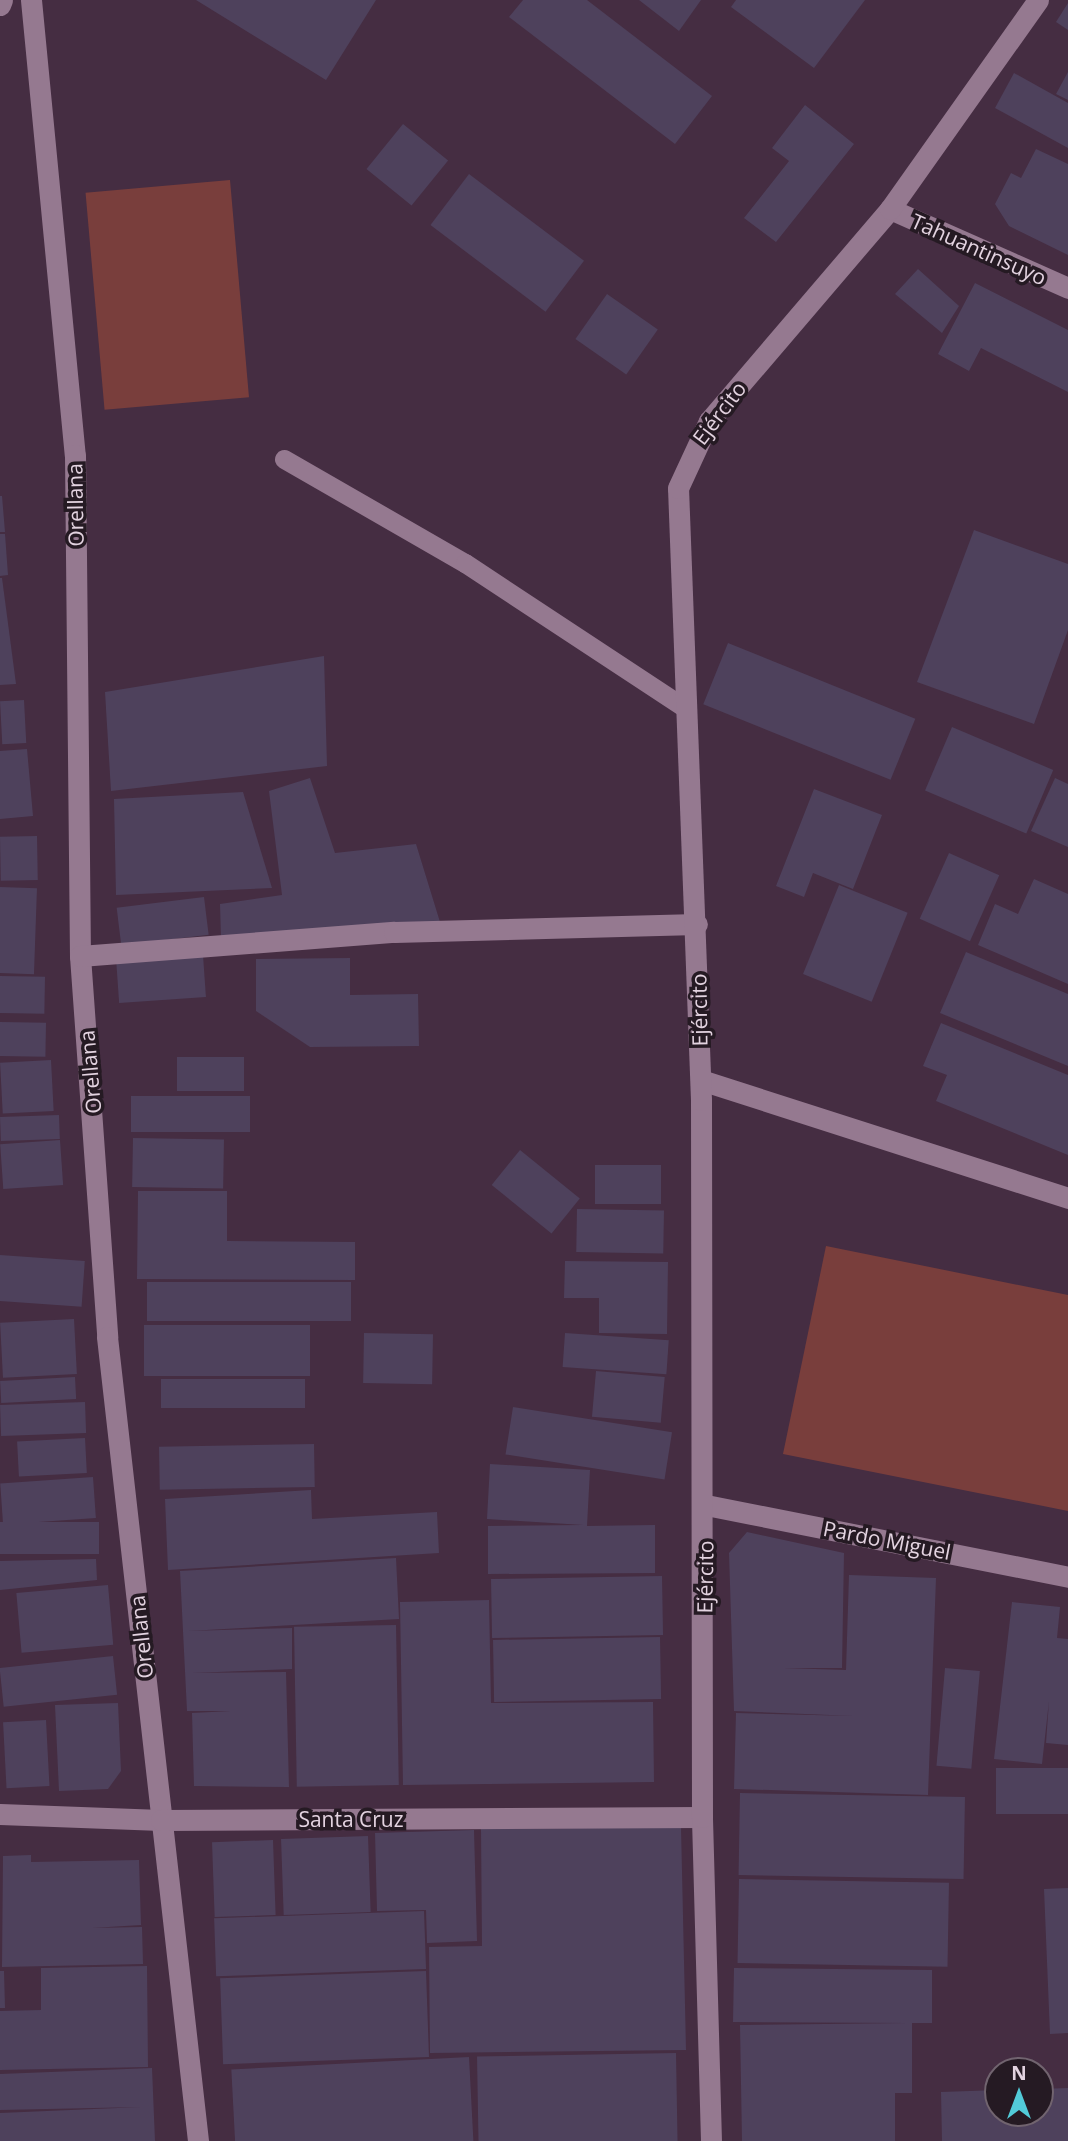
<!DOCTYPE html>
<html>
<head>
<meta charset="utf-8">
<style>
  body { margin:0 }
  #map { position:relative; width:1068px; height:2141px; overflow:hidden; background:#452d42; font-family:"Open Sans",sans-serif }
  div>[style] { position:absolute }
  [style*='--x'] { left:calc(var(--x)*1px); top:calc(var(--y)*1px); width:calc(var(--w)*1px); rotate:calc(var(--a)*1deg) }
  .green>* { inset:0; background:#793e3c; transform-origin:0 0 }
  .building>* { inset:0; background:#4e415c; transform-origin:0 0 }
  .lane>* { height:19px; margin:-9.5px; padding:0 9.5px; transform-origin:9.5px; border-radius:9.5px; background:#957990 }
  .street>* { height:21px; margin:-10.5px; padding:0 10.5px; transform-origin:10.5px; border-radius:10.5px; background:#957990 }
  span { translate:-50% -50%; white-space:nowrap; text-align:center; line-height:1.15; -webkit-text-stroke:7px #251a23; paint-order:stroke }
  .street-label { font-size:21px; color:#e3d3e0 }
  .north { position:absolute; left:984px; top:2057px; width:70px; height:70px; box-sizing:border-box; background:#251a23; border:2px solid #71646f; border-radius:50%; rotate:0deg; font-size:19px; font-weight:700; line-height:28px; text-align:center; color:#e3d3e0 }
  .north::after { content:''; display:block; margin:auto; width:24px; height:32px; background:#52cbd9; clip-path:polygon(50% 0,100% 100%,50% 72%,0 100%) }
</style>
</head>
<body>
<div id="map">
  <div class="green">
    <div style="left:230px;top:180px;width:218px;height:145px;rotate:85deg"></div>
    <div style="clip-path:polygon(826px 1246px,1068px 1295px,1068px 1511px,783px 1454px)"></div>
  </div>
  <div class="building">
    <div style="clip-path:polygon(196px 0,376px 0,326px 80px)"></div>
    <div style="clip-path:polygon(523px 0,587px 0,712px 96px,675px 144px,509px 17px)"></div>
    <div style="clip-path:polygon(639px 0,701px 0,679px 31px)"></div>
    <div style="clip-path:polygon(736px 0,865px 0,814px 68px,731px 7px)"></div>
    <div style="clip-path:polygon(1068px 3px,1068px 30px,1056px 22px)"></div>
    <div style="clip-path:polygon(1068px 72px,1068px 100px,1056px 94px)"></div>
    <div style="clip-path:polygon(1014px 73px,1068px 103px,1068px 148px,995px 108px)"></div>
    <div style="clip-path:polygon(805px 105px,854px 144px,776px 242px,744px 218px,789px 161px,772px 148px)"></div>
    <div style="left:403px;top:124px;width:58px;height:58px;rotate:39deg"></div>
    <div style="clip-path:polygon(1036px 149px,1068px 164px,1068px 255px,1009px 226px,995px 204px,1011px 173px,1021px 178px)"></div>
    <div style="left:469px;top:174px;width:144px;height:64px;rotate:37deg"></div>
    <div style="clip-path:polygon(918px 269px,959px 306px,942px 333px,895px 294px)"></div>
    <div style="clip-path:polygon(975px 283px,1068px 330px,1068px 392px,981px 348px,969px 371px,938px 354px)"></div>
    <div style="left:607px;top:294px;width:62px;height:55px;rotate:35deg"></div>
    <div style="clip-path:polygon(0 496px,2px 496px,5px 532px,0 532px)"></div>
    <div style="clip-path:polygon(974px 530px,1068px 564px,1068px 630px,1034px 724px,917px 682px)"></div>
    <div style="clip-path:polygon(0 534px,5px 534px,8px 575px,0 576px)"></div>
    <div style="clip-path:polygon(2px 578px,16px 684px,0 685px,0 578px)"></div>
    <div style="left:728px;top:643px;width:202px;height:66px;rotate:22deg"></div>
    <div style="clip-path:polygon(324px 656px,327px 766px,111px 791px,105px 692px)"></div>
    <div style="left:24px;top:700px;width:43px;height:24px;rotate:87deg"></div>
    <div style="left:952px;top:727px;width:110px;height:69px;rotate:23deg"></div>
    <div style="clip-path:polygon(27px 749px,33px 816px,0 819px,0 751px)"></div>
    <div style="clip-path:polygon(310px 778px,335px 853px,416px 844px,440px 922px,221px 938px,220px 904px,282px 895px,269px 791px)"></div>
    <div style="clip-path:polygon(1055px 778px,1068px 784px,1068px 847px,1031px 831px)"></div>
    <div style="clip-path:polygon(814px 789px,882px 815px,853px 889px,813px 873px,804px 897px,776px 886px)"></div>
    <div style="clip-path:polygon(243px 792px,272px 888px,116px 895px,114px 799px)"></div>
    <div style="left:37px;top:836px;width:44px;height:37px;rotate:89deg"></div>
    <div style="left:949px;top:853px;width:55px;height:72px;rotate:24deg"></div>
    <div style="clip-path:polygon(1034px 879px,1068px 894px,1068px 984px,978px 945px,995px 904px,1018px 914px)"></div>
    <div style="left:839px;top:885px;width:74px;height:96px;rotate:22deg"></div>
    <div style="left:0;top:887px;width:37px;height:86px;rotate:2deg"></div>
    <div style="left:204px;top:897px;width:38px;height:88px;rotate:83deg"></div>
    <div style="clip-path:polygon(966px 952px,1068px 994px,1068px 1066px,940px 1013px)"></div>
    <div style="left:203px;top:955px;width:42px;height:87px;rotate:86deg"></div>
    <div style="clip-path:polygon(350px 958px,350px 995px,418px 994px,419px 1046px,310px 1047px,256px 1011px,256px 959px)"></div>
    <div style="left:0;top:976px;width:45px;height:37px;rotate:1deg"></div>
    <div style="left:0;top:1022px;width:46px;height:34px;rotate:1deg"></div>
    <div style="clip-path:polygon(941px 1023px,1068px 1075px,1068px 1155px,936px 1101px,947px 1075px,923px 1066px)"></div>
    <div style="left:244px;top:1057px;width:34px;height:67px;rotate:90deg"></div>
    <div style="left:51px;top:1060px;width:51px;height:51px;rotate:87deg"></div>
    <div style="left:250px;top:1096px;width:36px;height:119px;rotate:90deg"></div>
    <div style="left:59px;top:1115px;width:24px;height:59px;rotate:88deg"></div>
    <div style="left:133px;top:1138px;width:91px;height:49px;rotate:1deg"></div>
    <div style="left:60px;top:1140px;width:45px;height:60px;rotate:86deg"></div>
    <div style="left:520px;top:1150px;width:77px;height:45px;rotate:39deg"></div>
    <div style="left:595px;top:1165px;width:66px;height:39px"></div>
    <div style="clip-path:polygon(138px 1191px,227px 1191px,227px 1241px,355px 1242px,355px 1280px,137px 1279px)"></div>
    <div style="left:577px;top:1209px;width:87px;height:43px;rotate:1deg"></div>
    <div style="left:0;top:1255px;width:85px;height:46px;rotate:4deg"></div>
    <div style="clip-path:polygon(565px 1261px,668px 1262px,667px 1334px,599px 1333px,599px 1298px,564px 1298px)"></div>
    <div style="left:147px;top:1282px;width:204px;height:39px"></div>
    <div style="left:74px;top:1319px;width:55px;height:74px;rotate:87deg"></div>
    <div style="left:144px;top:1325px;width:166px;height:51px"></div>
    <div style="left:364px;top:1333px;width:69px;height:50px;rotate:1deg"></div>
    <div style="left:565px;top:1333px;width:104px;height:34px;rotate:4deg"></div>
    <div style="left:596px;top:1371px;width:69px;height:46px;rotate:5deg"></div>
    <div style="left:75px;top:1377px;width:22px;height:75px;rotate:87deg"></div>
    <div style="left:161px;top:1379px;width:144px;height:29px"></div>
    <div style="left:85px;top:1402px;width:31px;height:85px;rotate:88deg"></div>
    <div style="left:513px;top:1407px;width:161px;height:48px;rotate:9deg"></div>
    <div style="left:85px;top:1438px;width:35px;height:68px;rotate:87deg"></div>
    <div style="left:314px;top:1444px;width:43px;height:155px;rotate:89deg"></div>
    <div style="clip-path:polygon(490px 1464px,590px 1470px,587px 1526px,655px 1525px,655px 1573px,488px 1574px,488px 1526px,583px 1525px,487px 1519px)"></div>
    <div style="left:93px;top:1477px;width:41px;height:93px;rotate:86deg"></div>
    <div style="clip-path:polygon(311px 1490px,312px 1519px,437px 1512px,439px 1553px,168px 1570px,165px 1499px)"></div>
    <div style="left:99px;top:1522px;width:32px;height:99px;rotate:90deg"></div>
    <div style="clip-path:polygon(747px 1532px,844px 1553px,842px 1668px,784px 1668px,846px 1670px,849px 1575px,936px 1578px,928px 1795px,734px 1789px,736px 1713px,854px 1716px,734px 1711px,729px 1553px)"></div>
    <div style="clip-path:polygon(396px 1558px,399px 1619px,188px 1631px,292px 1628px,292px 1669px,192px 1673px,286px 1672px,289px 1787px,194px 1786px,192px 1713px,231px 1711px,187px 1711px,180px 1571px)"></div>
    <div style="clip-path:polygon(96px 1559px,97px 1580px,0 1590px,0 1561px)"></div>
    <div style="left:662px;top:1576px;width:59px;height:171px;rotate:89deg"></div>
    <div style="left:108px;top:1585px;width:60px;height:92px;rotate:85deg"></div>
    <div style="clip-path:polygon(489px 1600px,491px 1703px,653px 1702px,654px 1782px,403px 1785px,400px 1602px)"></div>
    <div style="clip-path:polygon(1012px 1602px,1060px 1607px,1057px 1638px,1068px 1639px,1068px 1745px,1046px 1743px,1049px 1701px,1042px 1764px,994px 1759px)"></div>
    <div style="left:396px;top:1625px;width:160px;height:102px;rotate:89deg"></div>
    <div style="left:660px;top:1637px;width:62px;height:167px;rotate:89deg"></div>
    <div style="left:113px;top:1656px;width:39px;height:114px;rotate:84deg"></div>
    <div style="left:945px;top:1668px;width:35px;height:98px;rotate:5deg"></div>
    <div style="clip-path:polygon(118px 1703px,121px 1771px,108px 1789px,59px 1791px,55px 1705px)"></div>
    <div style="left:46px;top:1720px;width:66px;height:43px;rotate:87deg"></div>
    <div style="left:1068px;top:1768px;width:46px;height:72px;rotate:90deg"></div>
    <div style="left:740px;top:1793px;width:225px;height:82px;rotate:1deg"></div>
    <div style="clip-path:polygon(681px 1827px,686px 2050px,430px 2053px,429px 1947px,482px 1946px,481px 1829px)"></div>
    <div style="clip-path:polygon(474px 1830px,477px 1941px,427px 1943px,426px 1910px,377px 1911px,375px 1833px)"></div>
    <div style="left:368px;top:1836px;width:76px;height:87px;rotate:88deg"></div>
    <div style="left:273px;top:1840px;width:75px;height:61px;rotate:88deg"></div>
    <div style="clip-path:polygon(31px 1855px,31px 1862px,139px 1860px,141px 1925px,92px 1928px,142px 1927px,143px 1964px,2px 1967px,3px 1856px)"></div>
    <div style="left:739px;top:1879px;width:210px;height:84px;rotate:1deg"></div>
    <div style="clip-path:polygon(1068px 1888px,1068px 2033px,1050px 2034px,1044px 1889px)"></div>
    <div style="left:424px;top:1911px;width:58px;height:210px;rotate:88deg"></div>
    <div style="clip-path:polygon(147px 1966px,148px 2067px,0 2070px,0 2011px,41px 2010px,41px 1968px)"></div>
    <div style="clip-path:polygon(734px 1968px,932px 1970px,932px 2023px,912px 2023px,912px 2093px,895px 2093px,895px 2141px,742px 2141px,740px 2025px,908px 2023px,733px 2022px)"></div>
    <div style="clip-path:polygon(0 1971px,4px 1971px,5px 2008px,0 2008px)"></div>
    <div style="left:426px;top:1971px;width:86px;height:206px;rotate:88deg"></div>
    <div style="left:676px;top:2053px;width:88px;height:199px;rotate:89deg"></div>
    <div style="left:469px;top:2057px;width:84px;height:238px;rotate:87deg"></div>
    <div style="clip-path:polygon(152px 2068px,155px 2141px,0 2141px,0 2113px,141px 2107px,0 2110px,0 2074px)"></div>
    <div style="clip-path:polygon(1068px 2088px,1068px 2141px,942px 2141px,941px 2092px,998px 2090px,998px 2113px,1040px 2113px,1040px 2089px)"></div>
  </div>
  <div class="lane">
    <div style="--x:284;--y:459;--w:209;--a:29.9"></div>
    <div style="--x:465;--y:563;--w:261;--a:33.4"></div>
  </div>
  <div class="street">
    <div style="--x:31;--y:0;--w:457;--a:84.5"></div>
    <div style="--x:75;--y:455;--w:501;--a:89.43"></div>
    <div style="--x:80;--y:956;--w:382;--a:85.9"></div>
    <div style="--x:107;--y:1337;--w:809;--a:83.54"></div>
    <div style="--x:0;--y:5;--w:5;--a:-68"></div>
    <div style="--x:890;--y:209;--w:195;--a:23.9"></div>
    <div style="--x:80;--y:956;--w:315;--a:-4.4"></div>
    <div style="--x:394;--y:932;--w:303;--a:-1.5"></div>
    <div style="--x:701;--y:1080;--w:386;--a:17.8"></div>
    <div style="--x:706;--y:1505;--w:369;--a:11.2"></div>
    <div style="--x:0;--y:1814;--w:161;--a:2.1"></div>
    <div style="--x:161;--y:1820;--w:541;--a:-0.32"></div>
    <div style="--x:711;--y:2141;--w:324;--a:-91.6"></div>
    <div style="--x:702;--y:1817;--w:717;--a:-90.08"></div>
    <div style="--x:701;--y:1100;--w:612;--a:-92.15"></div>
    <div style="--x:678;--y:488;--w:74;--a:-65.2"></div>
    <div style="--x:709;--y:421;--w:279;--a:-49.5"></div>
    <div style="--x:890;--y:209;--w:256;--a:-54.7"></div>
  </div>
  <div class="street-label">
    <span style="left:979px;top:249px;rotate:24deg">Tahuantinsuyo</span>
    <span style="left:719px;top:413px;rotate:-53deg">Ejército</span>
    <span style="left:75px;top:505px;rotate:-91deg">Orellana</span>
    <span style="left:699px;top:1010px;rotate:-91deg">Ejército</span>
    <span style="left:90px;top:1072px;rotate:-95deg">Orellana</span>
    <span style="left:887px;top:1540px;rotate:11deg">Pardo Miguel</span>
    <span style="left:705px;top:1577px;rotate:-89deg">Ejército</span>
    <span style="left:141px;top:1637px;rotate:-96deg">Orellana</span>
    <span style="left:351px;top:1819px">Santa Cruz</span>
  </div>
  <div class="north">N</div>
</div>
</body>
</html>
